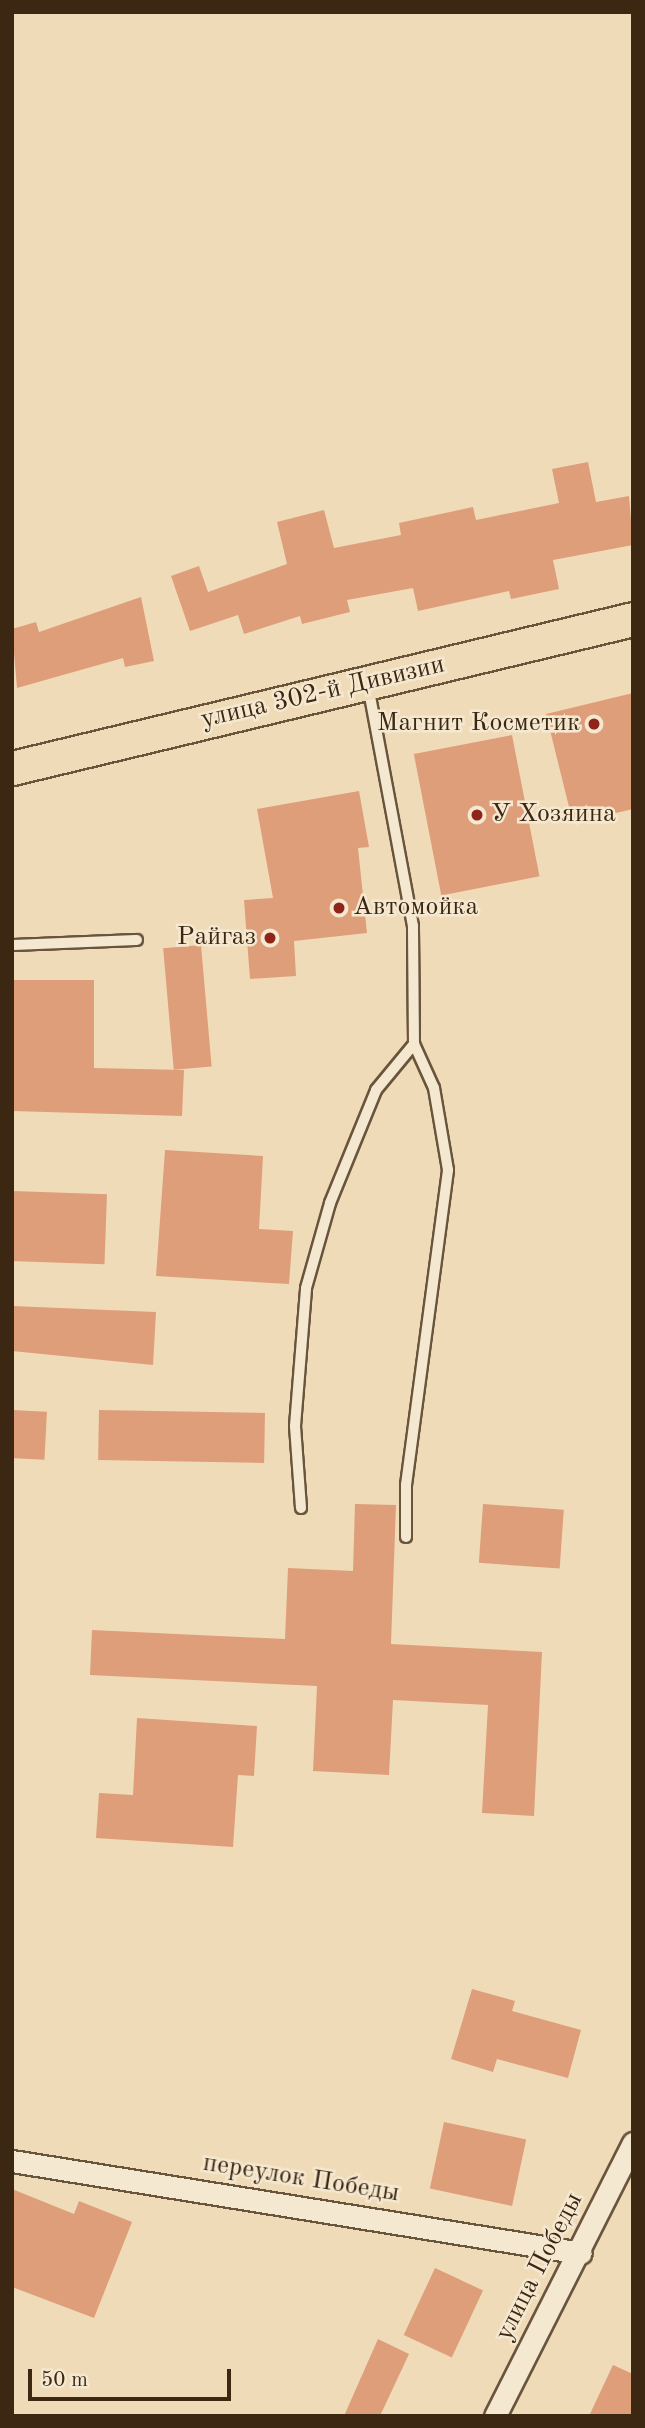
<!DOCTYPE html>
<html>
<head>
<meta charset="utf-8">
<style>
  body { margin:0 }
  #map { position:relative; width:645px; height:2428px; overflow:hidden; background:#f0dbb8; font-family:"Old Standard TT",serif }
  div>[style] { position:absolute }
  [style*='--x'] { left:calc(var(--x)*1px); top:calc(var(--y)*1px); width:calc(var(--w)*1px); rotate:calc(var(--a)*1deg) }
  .building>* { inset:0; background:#de9e7a; transform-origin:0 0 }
  .roads { filter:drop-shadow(2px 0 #69543c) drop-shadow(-2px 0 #69543c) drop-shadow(0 2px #69543c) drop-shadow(0 -2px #69543c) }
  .service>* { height:10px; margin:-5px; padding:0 5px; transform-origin:5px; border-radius:5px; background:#f5e8d1 }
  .minor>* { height:21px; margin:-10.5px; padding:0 10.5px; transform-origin:10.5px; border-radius:10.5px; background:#f5e8d1 }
  .primary>* { height:33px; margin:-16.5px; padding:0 16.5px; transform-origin:16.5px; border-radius:16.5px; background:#f0dbb8 }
  .dots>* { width:19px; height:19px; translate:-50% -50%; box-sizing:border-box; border:4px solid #f5e8d1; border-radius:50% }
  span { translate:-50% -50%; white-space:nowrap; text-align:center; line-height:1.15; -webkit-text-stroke:5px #f5e8d1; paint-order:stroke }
  .street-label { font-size:26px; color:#3c2712 }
  .poi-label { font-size:26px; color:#3c2712 }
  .right { translate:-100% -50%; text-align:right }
  .left { translate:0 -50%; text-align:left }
  .frame { position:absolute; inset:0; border:14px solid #3c2712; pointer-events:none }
  .scale { position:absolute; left:28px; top:2369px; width:203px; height:32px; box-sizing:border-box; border:4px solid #3c2712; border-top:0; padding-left:9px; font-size:21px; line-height:24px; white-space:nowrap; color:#3c2712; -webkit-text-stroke:5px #f5e8d1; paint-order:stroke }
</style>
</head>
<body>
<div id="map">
  <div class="building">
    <div style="clip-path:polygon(588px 462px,596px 502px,629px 496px,633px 545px,553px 560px,559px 589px,511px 599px,509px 591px,418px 611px,413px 588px,347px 600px,350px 612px,302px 624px,300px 616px,244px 634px,238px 615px,190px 631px,171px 576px,199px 566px,208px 592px,287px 564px,277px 522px,324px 510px,334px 548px,401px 535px,399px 523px,473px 507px,476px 520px,559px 503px,552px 469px)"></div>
    <div style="clip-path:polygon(141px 597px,154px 661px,125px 667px,123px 658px,17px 688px,12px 629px,36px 622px,39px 632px)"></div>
    <div style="clip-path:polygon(633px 693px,633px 809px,573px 823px,546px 714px)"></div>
    <div style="left:512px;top:735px;width:144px;height:100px;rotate:79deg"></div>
    <div style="clip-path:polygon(359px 791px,369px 847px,358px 848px,367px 933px,294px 941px,296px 976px,250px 979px,244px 900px,273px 898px,257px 809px)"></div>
    <div style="left:201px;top:945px;width:122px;height:38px;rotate:85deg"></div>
    <div style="clip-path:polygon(14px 980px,94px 980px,94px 1068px,184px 1070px,182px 1116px,12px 1111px)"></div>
    <div style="clip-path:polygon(165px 1150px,263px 1156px,259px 1229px,293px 1231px,289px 1284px,156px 1276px)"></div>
    <div style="left:12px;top:1191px;width:95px;height:70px;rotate:2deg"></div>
    <div style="clip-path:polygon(12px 1306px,156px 1312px,153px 1365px,12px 1351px)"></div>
    <div style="left:12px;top:1410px;width:35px;height:48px;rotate:3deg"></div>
    <div style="left:99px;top:1410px;width:166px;height:50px;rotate:1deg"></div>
    <div style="clip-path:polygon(355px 1504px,396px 1505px,391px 1644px,542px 1652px,534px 1816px,482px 1813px,488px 1705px,393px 1700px,389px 1775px,313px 1771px,317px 1686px,90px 1675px,92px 1630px,285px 1639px,288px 1568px,353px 1571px)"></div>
    <div style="left:483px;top:1504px;width:81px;height:59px;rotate:4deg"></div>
    <div style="clip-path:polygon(137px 1718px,257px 1726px,254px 1776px,238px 1775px,233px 1847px,96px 1838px,99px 1793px,133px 1795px)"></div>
    <div style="clip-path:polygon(472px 1989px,515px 2001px,512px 2011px,581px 2030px,568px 2078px,497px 2059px,493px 2072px,451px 2059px)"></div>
    <div style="left:444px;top:2122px;width:84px;height:68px;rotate:12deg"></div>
    <div style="clip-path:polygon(12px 2189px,74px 2214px,79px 2201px,132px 2222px,94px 2318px,12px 2287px)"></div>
    <div style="left:435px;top:2268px;width:53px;height:74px;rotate:25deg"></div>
    <div style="clip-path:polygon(378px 2339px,409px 2354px,380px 2416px,344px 2416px)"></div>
    <div style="clip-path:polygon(613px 2365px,633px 2374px,633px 2416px,589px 2416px)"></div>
  </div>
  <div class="roads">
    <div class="service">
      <div style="--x:12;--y:945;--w:125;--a:-2.3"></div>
      <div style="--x:301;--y:1508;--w:82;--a:-94.2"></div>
      <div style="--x:295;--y:1426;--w:138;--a:-85.4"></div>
      <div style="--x:306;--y:1288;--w:88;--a:-74.2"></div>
      <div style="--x:330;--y:1203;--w:122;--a:-67.8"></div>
      <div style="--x:376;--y:1090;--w:60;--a:-50.4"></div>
      <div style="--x:414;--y:1044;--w:118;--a:-90.5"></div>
      <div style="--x:413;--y:926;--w:245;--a:-100.6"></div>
      <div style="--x:406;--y:1537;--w:52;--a:-90"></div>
      <div style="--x:406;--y:1485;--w:318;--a:-82.4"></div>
      <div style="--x:448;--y:1170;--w:83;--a:-99.7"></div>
      <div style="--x:434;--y:1088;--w:48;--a:-114.4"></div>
    </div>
    <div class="minor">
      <div style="--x:12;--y:2161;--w:576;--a:9.18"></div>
      <div style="--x:495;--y:2416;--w:306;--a:-63.2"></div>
    </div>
    <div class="primary">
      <div style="--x:12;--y:768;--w:639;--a:-13.49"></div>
    </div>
  </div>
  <div class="dots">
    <div style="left:594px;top:724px;background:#8f2418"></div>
    <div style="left:477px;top:815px;background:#8f2418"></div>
    <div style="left:339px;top:908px;background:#8f2418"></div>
    <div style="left:270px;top:938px;background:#8f2418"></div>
  </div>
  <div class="street-label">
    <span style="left:323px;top:693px;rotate:-13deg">улица 302-й Дивизии</span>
    <span style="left:301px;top:2179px;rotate:9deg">переулок Победы</span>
    <span style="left:540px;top:2267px;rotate:-63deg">улица Победы</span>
  </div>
  <div class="poi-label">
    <span class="right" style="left:580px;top:724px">Магнит Косметик</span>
    <span class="left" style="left:491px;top:815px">У Хозяина</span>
    <span class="left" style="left:353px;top:908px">Автомойка</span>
    <span class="right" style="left:256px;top:938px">Райгаз</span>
  </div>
  <div class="frame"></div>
  <div class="scale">50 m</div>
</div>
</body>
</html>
